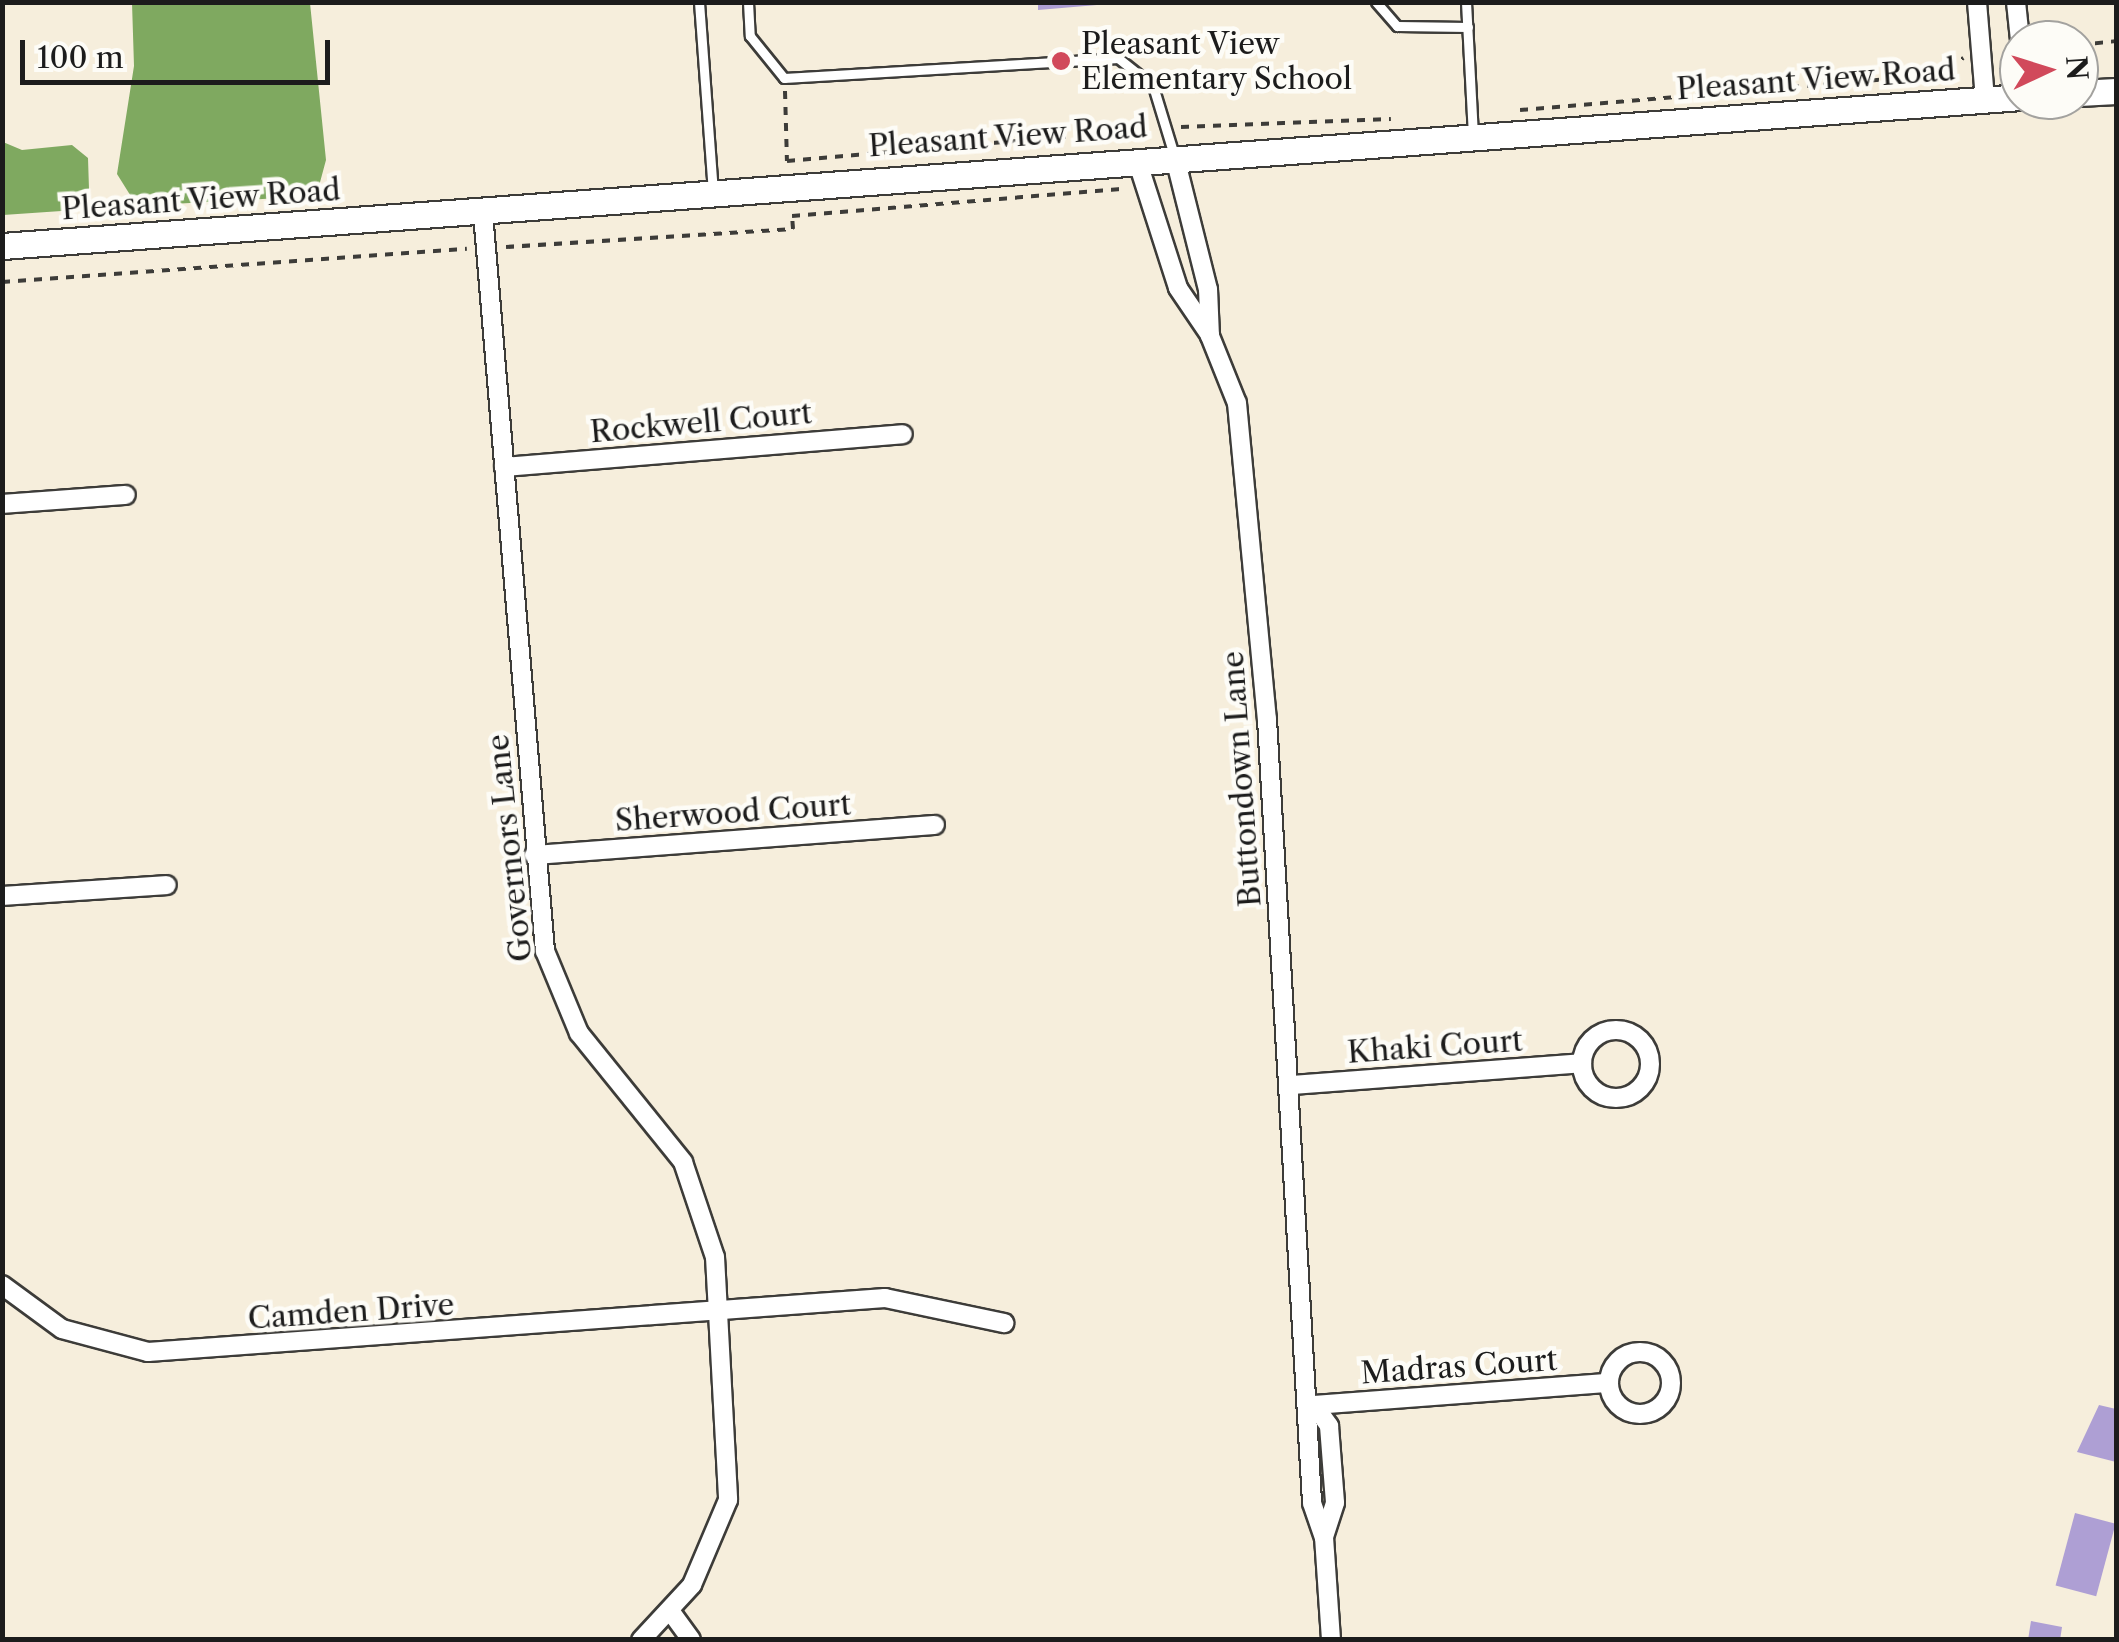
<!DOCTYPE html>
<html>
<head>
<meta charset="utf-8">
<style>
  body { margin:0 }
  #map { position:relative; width:2119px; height:1642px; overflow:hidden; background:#f6eedc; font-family:"Libre Caslon Text",serif }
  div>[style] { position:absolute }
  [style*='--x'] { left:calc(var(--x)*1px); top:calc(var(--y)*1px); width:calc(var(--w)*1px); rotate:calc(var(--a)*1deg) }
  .forest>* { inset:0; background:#7fa960 }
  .building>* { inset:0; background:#ae9fd4; transform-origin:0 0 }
  .path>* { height:4px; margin-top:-2px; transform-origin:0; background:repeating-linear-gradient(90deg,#3d3c39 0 8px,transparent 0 16px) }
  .roads { filter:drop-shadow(2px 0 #3d3c39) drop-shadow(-2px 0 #3d3c39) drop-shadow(0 2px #3d3c39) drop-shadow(0 -2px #3d3c39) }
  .lane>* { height:9px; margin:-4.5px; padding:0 4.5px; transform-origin:4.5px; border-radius:4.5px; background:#fff }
  .street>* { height:18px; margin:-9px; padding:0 9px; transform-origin:9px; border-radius:9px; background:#fff }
  .street>.ring { margin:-9px; padding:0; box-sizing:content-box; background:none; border:18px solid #fff; border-radius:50% }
  .secondary>* { height:25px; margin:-12.5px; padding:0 12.5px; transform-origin:12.5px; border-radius:12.5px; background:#fff }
  .dots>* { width:28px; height:28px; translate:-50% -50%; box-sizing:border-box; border:5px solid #fdfcf7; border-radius:50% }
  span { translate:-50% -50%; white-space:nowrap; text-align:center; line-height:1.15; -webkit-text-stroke:9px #fdfcf7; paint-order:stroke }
  .poi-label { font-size:30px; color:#1c1c1c }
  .left { translate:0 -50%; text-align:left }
  .street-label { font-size:30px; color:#1c1c1c }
  .frame { position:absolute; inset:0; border:5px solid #1c1c1c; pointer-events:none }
  .north { position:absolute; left:1999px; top:20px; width:100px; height:100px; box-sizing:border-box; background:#fdfcf7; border:2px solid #a3a29f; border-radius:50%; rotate:86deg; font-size:28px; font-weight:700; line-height:40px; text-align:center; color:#1c1c1c }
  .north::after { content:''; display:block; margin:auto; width:35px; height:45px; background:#d1495b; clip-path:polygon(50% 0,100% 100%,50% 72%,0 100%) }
  .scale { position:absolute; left:20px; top:40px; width:310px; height:45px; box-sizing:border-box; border:5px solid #1c1c1c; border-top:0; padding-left:12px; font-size:30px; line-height:35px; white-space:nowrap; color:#1c1c1c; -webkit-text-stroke:8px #fdfcf7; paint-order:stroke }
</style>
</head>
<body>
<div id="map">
  <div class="forest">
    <div style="clip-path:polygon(132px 3px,310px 3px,326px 160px,319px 186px,297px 197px,137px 206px,117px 174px,134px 66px)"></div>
    <div style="clip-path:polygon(3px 142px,22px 150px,72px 145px,88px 158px,89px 189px,76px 210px,3px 215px)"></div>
  </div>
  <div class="building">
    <div style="clip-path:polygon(1038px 2px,1097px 2px,1097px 5px,1038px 10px)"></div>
    <div style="clip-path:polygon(2099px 1405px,2116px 1409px,2116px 1462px,2077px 1452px)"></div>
    <div style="left:2075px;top:1513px;width:42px;height:75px;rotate:15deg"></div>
    <div style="clip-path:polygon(2031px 1621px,2062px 1627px,2060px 1640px,2028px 1640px)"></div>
  </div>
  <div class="path">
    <div style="--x:2079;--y:45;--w:37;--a:-6"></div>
    <div style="--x:1999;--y:70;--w:20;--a:-6"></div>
    <div style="--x:785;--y:91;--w:70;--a:88.4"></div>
    <div style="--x:1520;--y:110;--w:415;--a:-4.8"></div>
    <div style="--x:1934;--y:75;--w:34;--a:-30"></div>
    <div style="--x:1181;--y:127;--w:210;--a:-2.2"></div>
    <div style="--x:787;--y:161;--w:365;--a:-5"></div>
    <div style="--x:506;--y:247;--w:288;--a:-3.6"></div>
    <div style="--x:793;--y:229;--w:13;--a:-94"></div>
    <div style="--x:792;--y:216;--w:330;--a:-4.7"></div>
    <div style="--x:2;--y:282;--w:466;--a:-4.1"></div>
  </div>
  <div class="roads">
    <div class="lane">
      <div style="--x:699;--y:2;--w:190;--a:85.8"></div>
      <div style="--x:748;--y:2;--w:34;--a:87"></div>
      <div style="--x:750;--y:36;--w:54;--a:51"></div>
      <div style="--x:784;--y:78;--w:335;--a:-3.4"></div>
      <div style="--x:1118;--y:58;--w:45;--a:38.7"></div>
      <div style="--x:1153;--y:86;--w:72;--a:73.1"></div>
      <div style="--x:1376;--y:2;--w:32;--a:49"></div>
      <div style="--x:1397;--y:26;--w:71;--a:0.8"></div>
      <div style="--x:1466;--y:2;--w:134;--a:87"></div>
    </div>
    <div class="street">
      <div style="--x:1977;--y:2;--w:98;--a:85.3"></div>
      <div style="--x:2016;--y:2;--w:38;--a:84"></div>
      <div style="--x:1175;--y:158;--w:135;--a:75.9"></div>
      <div style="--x:1208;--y:289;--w:47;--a:87.6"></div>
      <div style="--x:1210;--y:336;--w:72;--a:68.1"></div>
      <div style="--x:1237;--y:403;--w:317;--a:84.6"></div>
      <div style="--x:1267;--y:719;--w:785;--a:86.71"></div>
      <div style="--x:1312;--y:1503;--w:36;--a:71"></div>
      <div style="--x:1324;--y:1537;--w:103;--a:86.1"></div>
      <div style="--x:1137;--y:160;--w:134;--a:72.2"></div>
      <div style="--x:1178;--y:288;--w:57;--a:55.8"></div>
      <div style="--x:483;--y:213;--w:741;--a:85.2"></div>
      <div style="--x:545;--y:951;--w:89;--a:67.5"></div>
      <div style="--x:579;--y:1033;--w:166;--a:51.1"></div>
      <div style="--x:683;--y:1162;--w:100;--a:71.4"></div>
      <div style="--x:715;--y:1257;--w:243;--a:86.9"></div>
      <div style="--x:728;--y:1500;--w:92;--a:113"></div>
      <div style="--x:692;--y:1585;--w:75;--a:132.8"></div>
      <div style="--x:504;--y:467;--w:400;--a:-4.7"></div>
      <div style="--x:2;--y:504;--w:124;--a:-4.2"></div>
      <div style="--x:534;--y:855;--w:402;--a:-4.3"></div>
      <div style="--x:2;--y:896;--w:165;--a:-3.8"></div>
      <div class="ring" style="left:1582px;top:1030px;width:50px;height:50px"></div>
      <div style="--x:1291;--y:1085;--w:292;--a:-4.3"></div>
      <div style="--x:2;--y:1285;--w:74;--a:36.3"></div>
      <div style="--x:62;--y:1329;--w:89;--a:15"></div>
      <div style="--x:148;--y:1352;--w:739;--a:-4.19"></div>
      <div style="--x:885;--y:1298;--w:122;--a:11.9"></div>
      <div class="ring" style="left:1609px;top:1352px;width:44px;height:44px"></div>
      <div style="--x:1314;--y:1405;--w:296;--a:-4.3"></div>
      <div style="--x:1314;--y:1405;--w:26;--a:54"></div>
      <div style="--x:1329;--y:1426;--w:77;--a:85.5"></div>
      <div style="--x:1335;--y:1503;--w:36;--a:108"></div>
      <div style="--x:671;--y:1612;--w:34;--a:54"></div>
    </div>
    <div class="secondary">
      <div style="--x:2079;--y:93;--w:37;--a:-3"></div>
      <div style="--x:2;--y:246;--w:2022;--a:-4.22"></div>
    </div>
  </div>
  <div class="dots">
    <div style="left:1061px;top:61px;background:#d1495b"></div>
  </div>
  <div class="poi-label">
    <span class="left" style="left:1081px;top:61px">Pleasant View<br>Elementary School</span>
  </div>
  <div class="street-label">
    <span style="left:1816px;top:80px;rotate:-4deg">Pleasant View Road</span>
    <span style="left:1008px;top:137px;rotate:-4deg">Pleasant View Road</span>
    <span style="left:201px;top:200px;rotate:-4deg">Pleasant View Road</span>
    <span style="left:701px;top:423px;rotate:-5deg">Rockwell Court</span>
    <span style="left:1242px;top:779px;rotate:-94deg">Buttondown Lane</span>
    <span style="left:733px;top:813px;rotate:-4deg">Sherwood Court</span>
    <span style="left:510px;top:848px;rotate:-96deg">Governors Lane</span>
    <span style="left:1435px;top:1047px;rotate:-4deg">Khaki Court</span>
    <span style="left:351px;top:1312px;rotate:-4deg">Camden Drive</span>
    <span style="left:1459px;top:1367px;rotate:-4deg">Madras Court</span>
  </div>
  <div class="frame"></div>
  <div class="north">N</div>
  <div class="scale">100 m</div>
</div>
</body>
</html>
